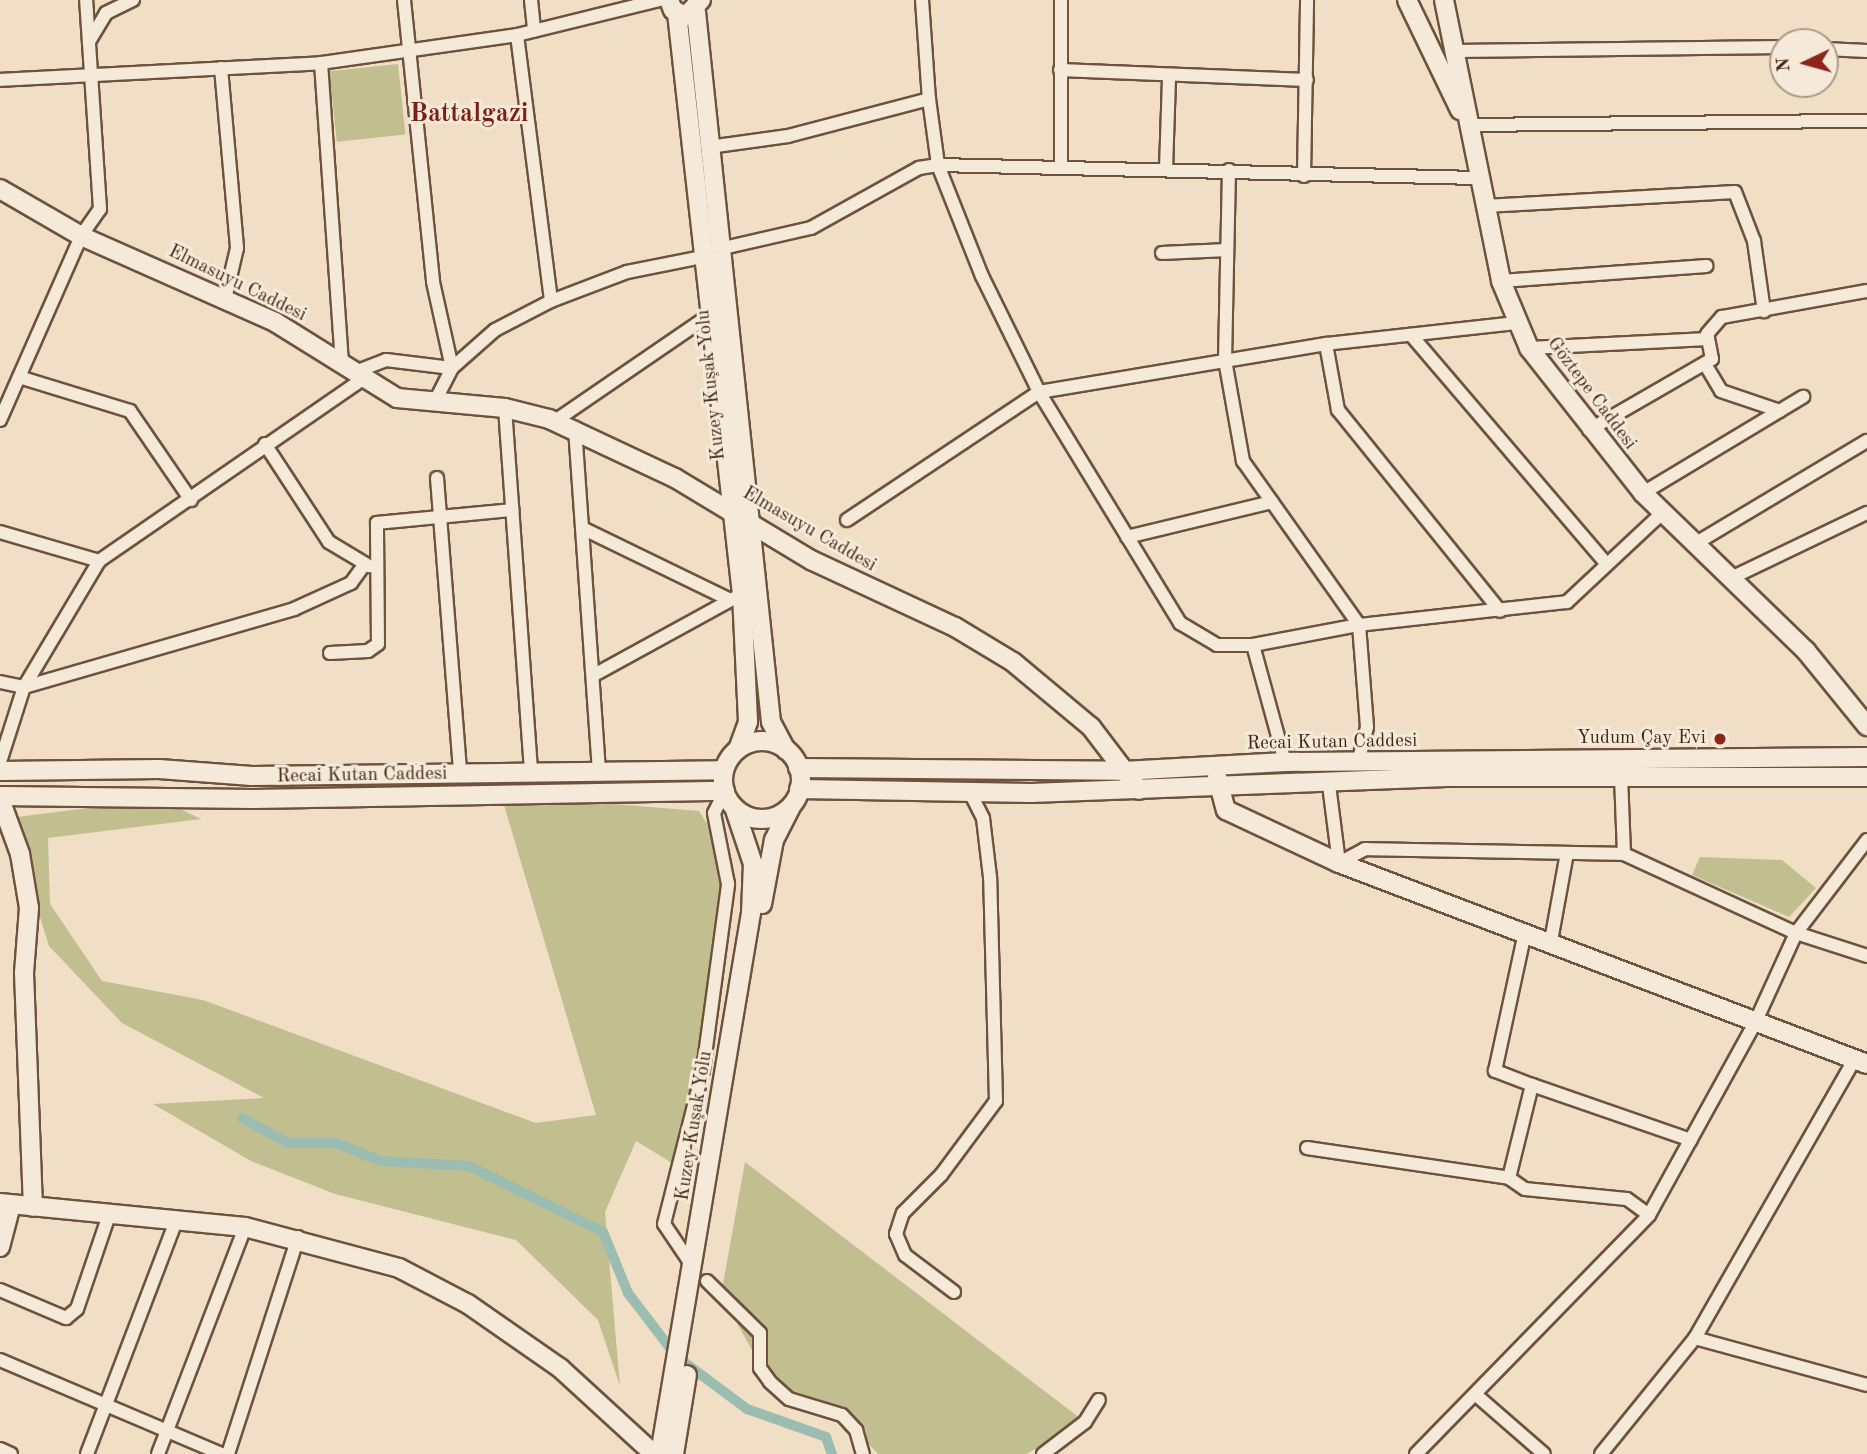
<!DOCTYPE html>
<html>
<head>
<meta charset="utf-8">
<style>
  body { margin:0 }
  #map { position:relative; width:1867px; height:1454px; overflow:hidden; background:#f0dec5; font-family:"Old Standard TT",serif }
  div>[style] { position:absolute }
  [style*='--x'] { left:calc(var(--x)*1px); top:calc(var(--y)*1px); width:calc(var(--w)*1px); rotate:calc(var(--a)*1deg) }
  .green>* { inset:0; background:#c1bf8f; transform-origin:0 0 }
  .canal>* { height:10px; margin:-5px; padding:0 5px; transform-origin:5px; border-radius:5px; background:#9bbcb0 }
  .roads { filter:drop-shadow(2px 0 #6e523e) drop-shadow(-2px 0 #6e523e) drop-shadow(0 2px #6e523e) drop-shadow(0 -2px #6e523e) }
  .street>* { height:12px; margin:-6px; padding:0 6px; transform-origin:6px; border-radius:6px; background:#f5ead9 }
  .secondary>* { height:18px; margin:-9px; padding:0 9px; transform-origin:9px; border-radius:9px; background:#f5ead9 }
  .secondary>.ring { margin:-9px; padding:0; box-sizing:content-box; background:none; border:18px solid #f5ead9; border-radius:50% }
  .dots>* { width:19px; height:19px; translate:-50% -50%; box-sizing:border-box; border:4px solid #f5ead9; border-radius:50% }
  span { translate:-50% -50%; white-space:nowrap; text-align:center; line-height:1.15; -webkit-text-stroke:6px #f5ead9; paint-order:stroke }
  .street-label { font-size:19px; color:#432311 }
  .poi-label { font-size:19px; color:#432311 }
  .right { translate:-100% -50%; text-align:right }
  .district-label { font-size:26px; color:#7a1f14; font-weight:700 }
  .north { position:absolute; left:1769px; top:28px; width:70px; height:70px; box-sizing:border-box; background:#f5ead9; border:2px solid #ae9a89; border-radius:50%; rotate:265deg; font-size:19px; font-weight:700; line-height:28px; text-align:center; color:#432311 }
  .north::after { content:''; display:block; margin:auto; width:24px; height:32px; background:#8f2418; clip-path:polygon(50% 0,100% 100%,50% 72%,0 100%) }
</style>
</head>
<body>
<div id="map">
  <div class="green">
    <div style="left:398px;top:64px;width:71px;height:69px;rotate:84deg"></div>
    <div style="clip-path:polygon(501px 795px,699px 811px,727px 855px,682px 1169px,636px 1141px,605px 1212px,620px 1386px,598px 1320px,516px 1240px,335px 1194px,251px 1161px,153px 1104px,264px 1098px,122px 1023px,49px 946px,9px 818px,159px 799px,201px 819px,48px 838px,50px 904px,102px 981px,203px 1000px,536px 1123px,596px 1115px)"></div>
    <div style="clip-path:polygon(1700px 857px,1782px 860px,1816px 888px,1789px 917px,1692px 875px)"></div>
    <div style="clip-path:polygon(745px 1162px,1085px 1422px,1026px 1454px,878px 1454px,842px 1415px,770px 1382px,721px 1295px)"></div>
  </div>
  <div class="canal">
    <div style="--x:242;--y:1118;--w:52;--a:28.5"></div>
    <div style="--x:288;--y:1143;--w:48;--a:0"></div>
    <div style="--x:336;--y:1143;--w:48;--a:21.8"></div>
    <div style="--x:381;--y:1161;--w:88;--a:3.3"></div>
    <div style="--x:469;--y:1166;--w:149;--a:26.2"></div>
    <div style="--x:603;--y:1232;--w:66;--a:67.7"></div>
    <div style="--x:628;--y:1293;--w:79;--a:52.7"></div>
    <div style="--x:676;--y:1356;--w:89;--a:36.7"></div>
    <div style="--x:747;--y:1409;--w:84;--a:19.5"></div>
    <div style="--x:826;--y:1437;--w:18;--a:71"></div>
  </div>
  <div class="roads">
    <div class="street">
      <div style="--x:404;--y:0;--w:283;--a:84.1"></div>
      <div style="--x:433;--y:282;--w:88;--a:77.5"></div>
      <div style="--x:452;--y:368;--w:38;--a:117"></div>
      <div style="--x:531;--y:0;--w:31;--a:84"></div>
      <div style="--x:922;--y:0;--w:99;--a:86"></div>
      <div style="--x:1061;--y:0;--w:168;--a:90"></div>
      <div style="--x:517;--y:35;--w:268;--a:82.7"></div>
      <div style="--x:90;--y:40;--w:31;--a:-59"></div>
      <div style="--x:106;--y:13;--w:30;--a:-26"></div>
      <div style="--x:1825;--y:49;--w:42;--a:2.7"></div>
      <div style="--x:1456;--y:51;--w:327;--a:-0.7"></div>
      <div style="--x:321;--y:63;--w:300;--a:86"></div>
      <div style="--x:221;--y:68;--w:181;--a:84.9"></div>
      <div style="--x:237;--y:248;--w:52;--a:103.2"></div>
      <div style="--x:1060;--y:70;--w:247;--a:2.3"></div>
      <div style="--x:0;--y:80;--w:321;--a:-3"></div>
      <div style="--x:321;--y:63;--w:198;--a:-8.1"></div>
      <div style="--x:517;--y:35;--w:147;--a:-13.8"></div>
      <div style="--x:1468;--y:125;--w:399;--a:-0.6"></div>
      <div style="--x:709;--y:147;--w:80;--a:-7.9"></div>
      <div style="--x:788;--y:136;--w:146;--a:-14.7"></div>
      <div style="--x:929;--y:99;--w:67;--a:82.2"></div>
      <div style="--x:938;--y:165;--w:119;--a:68.4"></div>
      <div style="--x:982;--y:276;--w:129;--a:63.8"></div>
      <div style="--x:1039;--y:392;--w:271;--a:58.6"></div>
      <div style="--x:1180;--y:623;--w:43;--a:30.7"></div>
      <div style="--x:1217;--y:645;--w:36;--a:0"></div>
      <div style="--x:1166;--y:169;--w:91;--a:-88.1"></div>
      <div style="--x:1229;--y:170;--w:190;--a:91.2"></div>
      <div style="--x:1225;--y:360;--w:103;--a:79.9"></div>
      <div style="--x:1243;--y:461;--w:201;--a:54.7"></div>
      <div style="--x:1359;--y:625;--w:209;--a:-6.3"></div>
      <div style="--x:1567;--y:602;--w:130;--a:-43.1"></div>
      <div style="--x:1304;--y:176;--w:176;--a:-89"></div>
      <div style="--x:1485;--y:206;--w:250;--a:-3.2"></div>
      <div style="--x:1735;--y:192;--w:53;--a:68.8"></div>
      <div style="--x:1754;--y:241;--w:71;--a:81.9"></div>
      <div style="--x:719;--y:249;--w:94;--a:-12.9"></div>
      <div style="--x:811;--y:228;--w:124;--a:-29.1"></div>
      <div style="--x:919;--y:168;--w:19;--a:-9"></div>
      <div style="--x:938;--y:165;--w:541;--a:1.38"></div>
      <div style="--x:1162;--y:253;--w:65;--a:-2.6"></div>
      <div style="--x:1501;--y:281;--w:206;--a:-4.2"></div>
      <div style="--x:1411;--y:335;--w:297;--a:49.5"></div>
      <div style="--x:1326;--y:344;--w:67;--a:79.7"></div>
      <div style="--x:1338;--y:410;--w:258;--a:51.1"></div>
      <div style="--x:1529;--y:348;--w:179;--a:-2.9"></div>
      <div style="--x:1705;--y:364;--w:31;--a:59"></div>
      <div style="--x:1721;--y:391;--w:62;--a:18.7"></div>
      <div style="--x:355;--y:372;--w:33;--a:-21"></div>
      <div style="--x:386;--y:360;--w:66;--a:6.9"></div>
      <div style="--x:452;--y:368;--w:57;--a:-41.5"></div>
      <div style="--x:495;--y:330;--w:63;--a:-27.4"></div>
      <div style="--x:551;--y:301;--w:81;--a:-20.9"></div>
      <div style="--x:627;--y:272;--w:76;--a:-11.3"></div>
      <div style="--x:19;--y:377;--w:116;--a:17"></div>
      <div style="--x:130;--y:411;--w:108;--a:55.6"></div>
      <div style="--x:505;--y:408;--w:365;--a:85.9"></div>
      <div style="--x:0;--y:420;--w:201;--a:-66.2"></div>
      <div style="--x:81;--y:236;--w:33;--a:-55"></div>
      <div style="--x:100;--y:209;--w:209;--a:-93.8"></div>
      <div style="--x:555;--y:421;--w:184;--a:-34.4"></div>
      <div style="--x:575;--y:428;--w:345;--a:86"></div>
      <div style="--x:1589;--y:430;--w:142;--a:-30"></div>
      <div style="--x:1712;--y:359;--w:25;--a:-101"></div>
      <div style="--x:1707;--y:334;--w:23;--a:-49"></div>
      <div style="--x:1722;--y:317;--w:147;--a:-10.2"></div>
      <div style="--x:265;--y:444;--w:117;--a:56.9"></div>
      <div style="--x:329;--y:542;--w:47;--a:31"></div>
      <div style="--x:437;--y:478;--w:296;--a:85.5"></div>
      <div style="--x:1643;--y:493;--w:187;--a:-31"></div>
      <div style="--x:847;--y:520;--w:231;--a:-33.7"></div>
      <div style="--x:1039;--y:392;--w:291;--a:-9.5"></div>
      <div style="--x:1326;--y:344;--w:192;--a:-6.3"></div>
      <div style="--x:582;--y:528;--w:162;--a:25.9"></div>
      <div style="--x:0;--y:532;--w:103;--a:16.3"></div>
      <div style="--x:1127;--y:537;--w:149;--a:-13.6"></div>
      <div style="--x:1693;--y:545;--w:203;--a:-30.9"></div>
      <div style="--x:1729;--y:579;--w:153;--a:-25.6"></div>
      <div style="--x:330;--y:653;--w:38;--a:-3"></div>
      <div style="--x:368;--y:651;--w:12;--a:-35"></div>
      <div style="--x:378;--y:644;--w:121;--a:-90.5"></div>
      <div style="--x:377;--y:523;--w:136;--a:-5.5"></div>
      <div style="--x:594;--y:675;--w:169;--a:-28.7"></div>
      <div style="--x:0;--y:682;--w:25;--a:12"></div>
      <div style="--x:24;--y:687;--w:147;--a:-59.2"></div>
      <div style="--x:99;--y:561;--w:322;--a:-34.6"></div>
      <div style="--x:0;--y:762;--w:79;--a:-72.3"></div>
      <div style="--x:24;--y:687;--w:281;--a:-16.1"></div>
      <div style="--x:294;--y:609;--w:63;--a:-24.5"></div>
      <div style="--x:351;--y:583;--w:22;--a:-54"></div>
      <div style="--x:1285;--y:762;--w:121;--a:-105.3"></div>
      <div style="--x:1253;--y:645;--w:108;--a:-10.7"></div>
      <div style="--x:1359;--y:625;--w:102;--a:85.5"></div>
      <div style="--x:1367;--y:727;--w:38;--a:104"></div>
      <div style="--x:1621;--y:776;--w:78;--a:87.8"></div>
      <div style="--x:1329;--y:785;--w:79;--a:82.7"></div>
      <div style="--x:1339;--y:863;--w:30;--a:-28"></div>
      <div style="--x:1365;--y:849;--w:259;--a:1.1"></div>
      <div style="--x:1624;--y:854;--w:189;--a:24.7"></div>
      <div style="--x:1796;--y:933;--w:75;--a:17.9"></div>
      <div style="--x:1551;--y:941;--w:89;--a:-79.7"></div>
      <div style="--x:1532;--y:1085;--w:168;--a:19.1"></div>
      <div style="--x:1307;--y:1148;--w:204;--a:8.4"></div>
      <div style="--x:1509;--y:1178;--w:19;--a:35"></div>
      <div style="--x:1525;--y:1189;--w:102;--a:5.6"></div>
      <div style="--x:1627;--y:1199;--w:27;--a:36"></div>
      <div style="--x:1509;--y:1178;--w:96;--a:-76.1"></div>
      <div style="--x:1532;--y:1085;--w:40;--a:-159"></div>
      <div style="--x:1495;--y:1071;--w:142;--a:-77.8"></div>
      <div style="--x:691;--y:1264;--w:48;--a:-124"></div>
      <div style="--x:664;--y:1224;--w:159;--a:-75.8"></div>
      <div style="--x:703;--y:1070;--w:188;--a:-82.3"></div>
      <div style="--x:728;--y:884;--w:72;--a:-101.2"></div>
      <div style="--x:714;--y:813;--w:25;--a:-63"></div>
      <div style="--x:707;--y:1281;--w:74;--a:44.5"></div>
      <div style="--x:760;--y:1333;--w:35;--a:90"></div>
      <div style="--x:760;--y:1368;--w:17;--a:54"></div>
      <div style="--x:770;--y:1382;--w:25;--a:42"></div>
      <div style="--x:789;--y:1399;--w:55;--a:16.8"></div>
      <div style="--x:842;--y:1415;--w:21;--a:47"></div>
      <div style="--x:856;--y:1430;--w:25;--a:74"></div>
      <div style="--x:0;--y:1290;--w:72;--a:23"></div>
      <div style="--x:66;--y:1318;--w:14;--a:-39"></div>
      <div style="--x:77;--y:1309;--w:99;--a:-71.2"></div>
      <div style="--x:954;--y:1292;--w:61;--a:-142.9"></div>
      <div style="--x:905;--y:1255;--w:23;--a:-113"></div>
      <div style="--x:896;--y:1234;--w:22;--a:-72"></div>
      <div style="--x:903;--y:1213;--w:54;--a:-45"></div>
      <div style="--x:941;--y:1175;--w:92;--a:-53.4"></div>
      <div style="--x:996;--y:1101;--w:224;--a:-91.5"></div>
      <div style="--x:990;--y:877;--w:59;--a:-96.8"></div>
      <div style="--x:983;--y:818;--w:31;--a:-117"></div>
      <div style="--x:1695;--y:1338;--w:178;--a:15.3"></div>
      <div style="--x:0;--y:1360;--w:240;--a:23"></div>
      <div style="--x:1475;--y:1394;--w:91;--a:41"></div>
      <div style="--x:0;--y:1449;--w:12;--a:24"></div>
      <div style="--x:87;--y:1454;--w:249;--a:-69.1"></div>
      <div style="--x:158;--y:1454;--w:243;--a:-69"></div>
      <div style="--x:228;--y:1454;--w:228;--a:-72.1"></div>
      <div style="--x:1043;--y:1454;--w:53;--a:-37.3"></div>
      <div style="--x:1085;--y:1422;--w:26;--a:-58"></div>
      <div style="--x:1416;--y:1454;--w:334;--a:-45.7"></div>
      <div style="--x:1649;--y:1215;--w:219;--a:-61.1"></div>
      <div style="--x:1755;--y:1023;--w:99;--a:-65.5"></div>
      <div style="--x:1796;--y:933;--w:117;--a:-52.6"></div>
      <div style="--x:1601;--y:1454;--w:149;--a:-51"></div>
      <div style="--x:1695;--y:1338;--w:322;--a:-60.2"></div>
    </div>
    <div class="secondary">
      <div style="--x:669;--y:0;--w:11;--a:68"></div>
      <div style="--x:673;--y:10;--w:14;--a:25"></div>
      <div style="--x:686;--y:16;--w:22;--a:-47"></div>
      <div style="--x:1407;--y:0;--w:122;--a:64.3"></div>
      <div style="--x:1444;--y:0;--w:287;--a:78.5"></div>
      <div style="--x:1501;--y:281;--w:73;--a:67.3"></div>
      <div style="--x:1529;--y:348;--w:184;--a:51.8"></div>
      <div style="--x:1643;--y:493;--w:227;--a:44.1"></div>
      <div style="--x:1806;--y:651;--w:97;--a:50.9"></div>
      <div style="--x:696;--y:12;--w:714;--a:83.97"></div>
      <div style="--x:771;--y:722;--w:32;--a:62"></div>
      <div style="--x:677;--y:13;--w:585;--a:83.62"></div>
      <div style="--x:742;--y:594;--w:128;--a:87.3"></div>
      <div style="--x:748;--y:722;--w:29;--a:110"></div>
      <div style="--x:0;--y:189;--w:94;--a:30.1"></div>
      <div style="--x:81;--y:236;--w:212;--a:23.9"></div>
      <div style="--x:275;--y:322;--w:144;--a:31.9"></div>
      <div style="--x:397;--y:398;--w:108;--a:5.3"></div>
      <div style="--x:505;--y:408;--w:45;--a:14"></div>
      <div style="--x:549;--y:419;--w:139;--a:25.1"></div>
      <div style="--x:675;--y:478;--w:159;--a:31.1"></div>
      <div style="--x:811;--y:560;--w:159;--a:25"></div>
      <div style="--x:955;--y:627;--w:68;--a:31.1"></div>
      <div style="--x:1013;--y:662;--w:102;--a:39.8"></div>
      <div style="--x:1091;--y:727;--w:79;--a:52.7"></div>
      <div class="ring" style="left:723px;top:741px;width:60px;height:60px"></div>
      <div style="--x:798;--y:768;--w:325;--a:0.5"></div>
      <div style="--x:1123;--y:771;--w:162;--a:-3.2"></div>
      <div style="--x:1285;--y:762;--w:582;--a:-0.49"></div>
      <div style="--x:0;--y:771;--w:159;--a:-0.7"></div>
      <div style="--x:159;--y:769;--w:93;--a:4.3"></div>
      <div style="--x:252;--y:776;--w:472;--a:-0.7"></div>
      <div style="--x:1217;--y:777;--w:34;--a:75"></div>
      <div style="--x:1226;--y:810;--w:125;--a:25.1"></div>
      <div style="--x:1339;--y:863;--w:565;--a:20.84"></div>
      <div style="--x:799;--y:789;--w:232;--a:1"></div>
      <div style="--x:1031;--y:793;--w:422;--a:-2.2"></div>
      <div style="--x:1453;--y:777;--w:414;--a:0"></div>
      <div style="--x:0;--y:796;--w:253;--a:0.7"></div>
      <div style="--x:253;--y:799;--w:472;--a:-1"></div>
      <div style="--x:0;--y:799;--w:59;--a:70"></div>
      <div style="--x:20;--y:854;--w:55;--a:80.5"></div>
      <div style="--x:29;--y:908;--w:65;--a:94.4"></div>
      <div style="--x:24;--y:973;--w:234;--a:87.8"></div>
      <div style="--x:762;--y:904;--w:65;--a:-79.4"></div>
      <div style="--x:774;--y:840;--w:36;--a:-63"></div>
      <div style="--x:0;--y:1203;--w:246;--a:5.6"></div>
      <div style="--x:245;--y:1227;--w:159;--a:14.9"></div>
      <div style="--x:399;--y:1268;--w:78;--a:27.6"></div>
      <div style="--x:468;--y:1304;--w:112;--a:34.8"></div>
      <div style="--x:560;--y:1368;--w:127;--a:42.5"></div>
      <div style="--x:0;--y:1247;--w:43;--a:-75.3"></div>
      <div style="--x:660;--y:1454;--w:549;--a:-80.45"></div>
      <div style="--x:751;--y:913;--w:49;--a:-87.7"></div>
      <div style="--x:753;--y:864;--w:60;--a:-108.4"></div>
      <div style="--x:674;--y:1454;--w:80;--a:-80.7"></div>
    </div>
  </div>
  <div class="dots">
    <div style="left:1720px;top:739px;background:#8f2418"></div>
  </div>
  <div class="street-label">
    <span style="left:237px;top:284px;rotate:26deg">Elmasuyu Caddesi</span>
    <span style="left:712px;top:385px;rotate:-96deg">Kuzey Kuşak Yolu</span>
    <span style="left:1591px;top:394px;rotate:53deg">Göztepe Caddesi</span>
    <span style="left:809px;top:530px;rotate:30deg">Elmasuyu Caddesi</span>
    <span style="left:1332px;top:743px;rotate:-1deg">Recai Kutan Caddesi</span>
    <span style="left:362px;top:776px;rotate:-1deg">Recai Kutan Caddesi</span>
    <span style="left:695px;top:1126px;rotate:-81deg">Kuzey Kuşak Yolu</span>
  </div>
  <div class="poi-label">
    <span class="right" style="left:1706px;top:739px">Yudum Çay Evi</span>
  </div>
  <div class="district-label">
    <span style="left:469px;top:115px">Battalgazi</span>
  </div>
  <div class="north">N</div>
</div>
</body>
</html>
